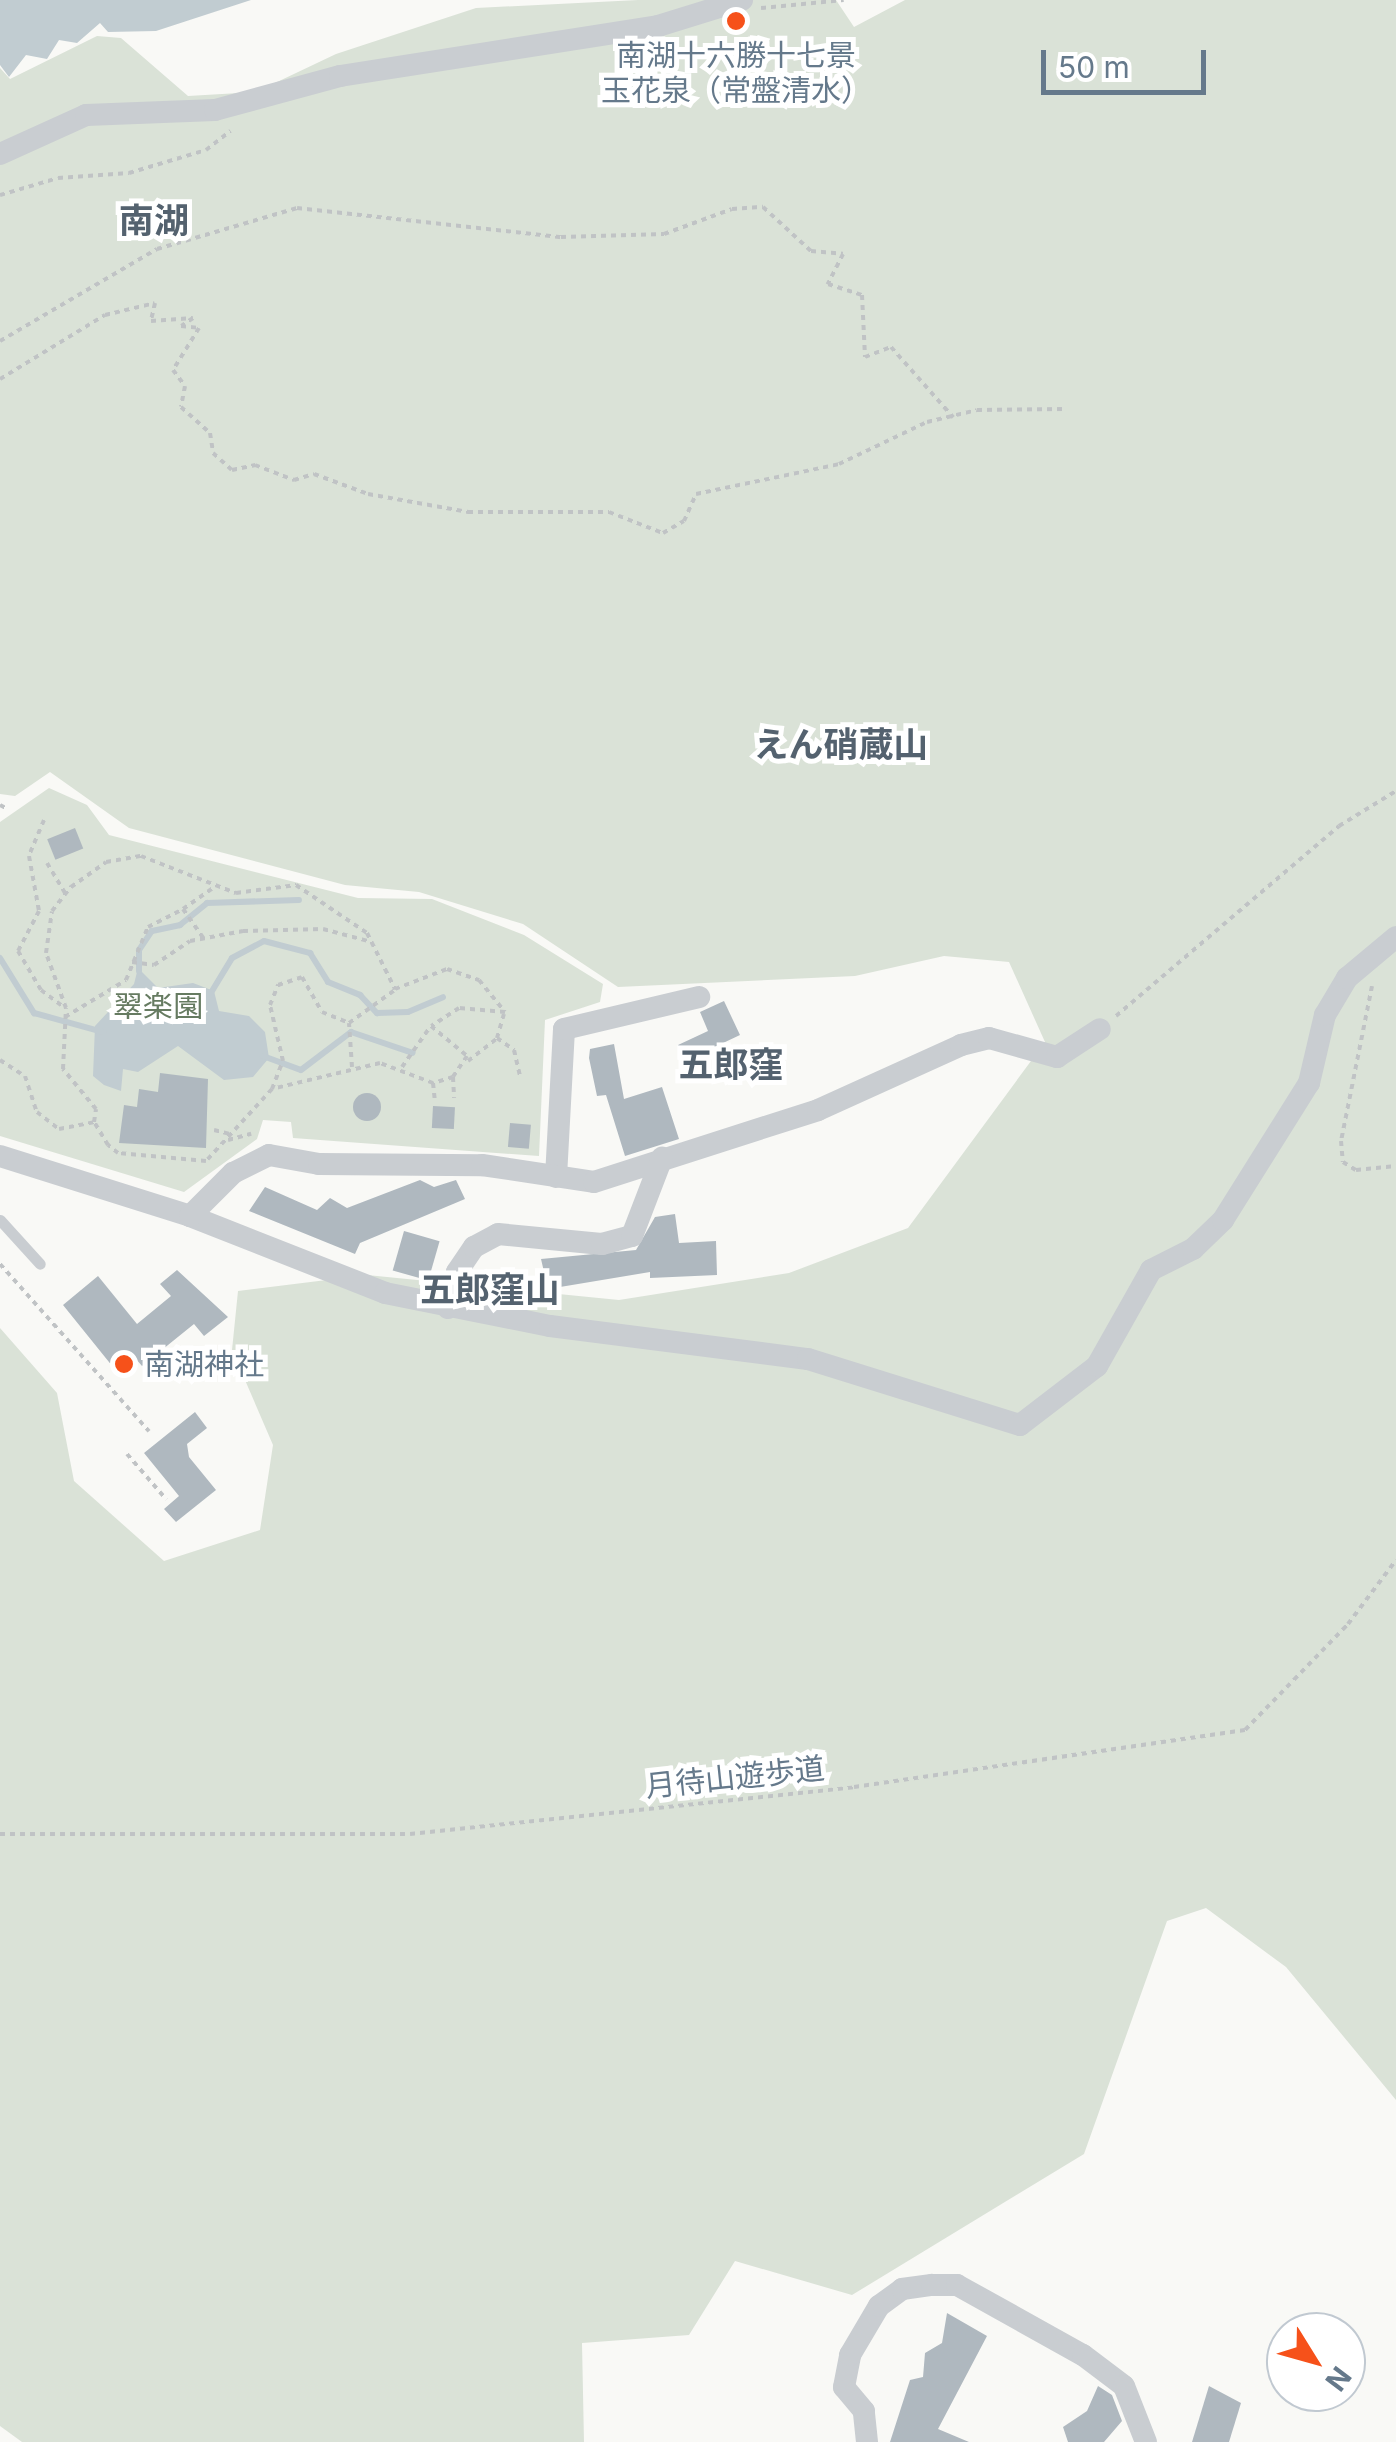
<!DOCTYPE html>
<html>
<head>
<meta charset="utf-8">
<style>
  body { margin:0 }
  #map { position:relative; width:1396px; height:2442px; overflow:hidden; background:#f9f9f6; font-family:Inter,"Noto Sans JP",sans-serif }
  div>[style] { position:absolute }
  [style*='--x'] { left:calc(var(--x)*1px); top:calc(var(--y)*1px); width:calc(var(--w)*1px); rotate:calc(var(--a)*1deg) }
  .green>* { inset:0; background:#dae2d7 }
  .water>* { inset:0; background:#c1ccd1 }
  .stream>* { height:6px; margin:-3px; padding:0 3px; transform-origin:3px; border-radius:3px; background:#c1ccd1 }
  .building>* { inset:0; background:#afb8bf; transform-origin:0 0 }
  .round { border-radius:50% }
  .path>* { height:4px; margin-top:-2px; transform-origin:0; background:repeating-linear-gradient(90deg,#c0c3c5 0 5px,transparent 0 10px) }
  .service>* { height:11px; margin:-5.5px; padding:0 5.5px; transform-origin:5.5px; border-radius:5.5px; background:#c9cdd1 }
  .minor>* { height:22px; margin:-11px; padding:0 11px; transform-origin:11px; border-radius:11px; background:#c9cdd1 }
  .dots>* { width:28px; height:28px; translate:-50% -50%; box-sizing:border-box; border:5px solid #fff; border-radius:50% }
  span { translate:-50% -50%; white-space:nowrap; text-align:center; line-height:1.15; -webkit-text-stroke:10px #fff; paint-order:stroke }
  .poi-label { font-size:30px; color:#65798b }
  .left { translate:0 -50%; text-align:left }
  .park-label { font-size:30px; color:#667b61 }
  .street-label { font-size:30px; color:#65798b }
  .quarter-label { font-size:35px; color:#54626f; font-weight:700 }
  .north { position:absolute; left:1266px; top:2312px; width:100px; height:100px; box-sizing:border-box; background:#fff; border:2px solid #c1c9d1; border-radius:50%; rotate:127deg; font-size:28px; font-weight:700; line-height:40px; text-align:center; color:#65798b }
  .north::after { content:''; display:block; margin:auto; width:35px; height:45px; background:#f6511a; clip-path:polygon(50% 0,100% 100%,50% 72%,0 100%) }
  .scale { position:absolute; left:1041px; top:50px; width:165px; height:45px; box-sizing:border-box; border:5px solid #65798b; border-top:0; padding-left:12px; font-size:30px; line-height:35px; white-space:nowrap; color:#65798b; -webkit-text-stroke:8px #fff; paint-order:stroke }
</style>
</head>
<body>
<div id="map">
  <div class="green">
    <div style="clip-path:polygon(638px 0,836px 0,854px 27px,905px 0,1396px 0,1396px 2100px,1286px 1967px,1206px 1908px,1167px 1921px,1084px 2154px,852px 2295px,735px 2261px,689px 2335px,582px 2343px,584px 2442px,22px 2442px,0 2426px,0 1328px,57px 1393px,74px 1481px,164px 1561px,260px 1530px,273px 1445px,232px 1350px,238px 1291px,367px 1275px,619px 1300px,789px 1273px,908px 1228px,1045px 1042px,1009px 962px,944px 956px,855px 976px,618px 987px,523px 924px,419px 892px,345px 885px,129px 828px,50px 772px,15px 796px,0 794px,0 68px,10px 79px,97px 36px,121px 38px,188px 96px,256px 92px,336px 54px,476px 8px)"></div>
    <div style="clip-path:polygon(49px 788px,87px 805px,109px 835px,358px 898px,432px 899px,524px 935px,603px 984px,600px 1002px,545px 1020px,539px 1156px,293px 1138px,291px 1122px,263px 1120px,257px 1139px,184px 1192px,0 1136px,0 822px)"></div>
  </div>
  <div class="water">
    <div style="clip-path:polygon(0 0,251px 0,156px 31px,108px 32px,100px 23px,77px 43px,59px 40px,47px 59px,26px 55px,9px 77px,0 65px)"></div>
    <div style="clip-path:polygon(138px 968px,158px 988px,193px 983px,214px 991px,219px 1011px,249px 1016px,265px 1032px,269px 1058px,253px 1077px,224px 1080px,178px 1046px,138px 1072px,123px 1069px,121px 1091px,104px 1085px,93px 1076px,95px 1026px,134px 984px)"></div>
  </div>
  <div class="stream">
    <div style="--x:0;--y:958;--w:65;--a:58.3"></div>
    <div style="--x:34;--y:1013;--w:72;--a:15.4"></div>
    <div style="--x:139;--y:971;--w:21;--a:-90"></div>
    <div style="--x:139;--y:950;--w:23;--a:-56"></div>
    <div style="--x:152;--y:931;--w:29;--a:-12"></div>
    <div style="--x:180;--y:925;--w:35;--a:-39"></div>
    <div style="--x:207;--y:903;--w:92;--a:-1.9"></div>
    <div style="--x:209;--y:996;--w:44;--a:-58.8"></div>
    <div style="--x:232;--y:958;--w:36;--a:-28"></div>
    <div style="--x:264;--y:941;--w:48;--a:14.6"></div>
    <div style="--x:310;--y:953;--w:34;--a:58"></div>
    <div style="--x:328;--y:982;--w:35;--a:22"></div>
    <div style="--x:360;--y:995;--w:25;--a:47"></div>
    <div style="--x:377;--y:1013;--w:31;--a:-2"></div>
    <div style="--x:408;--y:1012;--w:38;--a:-23"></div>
    <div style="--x:263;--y:1056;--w:40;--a:20.2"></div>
    <div style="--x:301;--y:1070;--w:63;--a:-37.2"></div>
    <div style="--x:351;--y:1032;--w:65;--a:18.7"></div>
  </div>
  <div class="building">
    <div style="left:75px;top:828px;width:22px;height:30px;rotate:68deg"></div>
    <div style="clip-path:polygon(724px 1001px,740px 1035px,685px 1061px,678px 1045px,708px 1031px,700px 1012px)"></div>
    <div style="clip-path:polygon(614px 1044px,624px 1099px,662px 1087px,679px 1139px,625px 1156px,606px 1095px,597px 1096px,589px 1058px,590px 1049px)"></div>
    <div style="clip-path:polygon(160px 1073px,208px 1079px,206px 1148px,119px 1143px,124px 1105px,137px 1107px,139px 1089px,158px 1092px)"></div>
    <div class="round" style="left:353px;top:1093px;width:28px;height:28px"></div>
    <div style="left:433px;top:1106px;width:22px;height:22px;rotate:3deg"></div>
    <div style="left:510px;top:1123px;width:21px;height:24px;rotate:5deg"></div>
    <div style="clip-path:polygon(420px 1180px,434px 1187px,456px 1180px,465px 1199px,360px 1243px,355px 1254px,249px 1211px,265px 1187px,317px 1210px,330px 1198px,347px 1208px)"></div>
    <div style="clip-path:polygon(675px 1214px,679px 1243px,716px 1241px,717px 1275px,650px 1278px,650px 1272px,548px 1289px,541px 1259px,636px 1250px,655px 1217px)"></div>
    <div style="left:404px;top:1231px;width:37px;height:41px;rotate:16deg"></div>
    <div style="clip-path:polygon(177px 1270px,228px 1317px,204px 1336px,194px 1324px,142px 1366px,130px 1352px,113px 1367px,63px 1305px,98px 1276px,137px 1324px,171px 1296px,160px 1284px)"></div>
    <div style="clip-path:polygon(195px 1412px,207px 1428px,187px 1444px,189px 1457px,216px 1490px,176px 1522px,164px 1509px,179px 1496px,144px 1453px)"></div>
    <div style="clip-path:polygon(947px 2313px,987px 2336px,938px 2429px,969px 2442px,890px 2442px,910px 2380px,923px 2377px,925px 2353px,942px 2343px)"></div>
    <div style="clip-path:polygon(1098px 2386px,1112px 2395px,1122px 2421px,1104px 2442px,1068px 2442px,1063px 2427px,1087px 2411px)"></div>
    <div style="clip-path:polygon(1209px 2386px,1241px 2403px,1229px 2442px,1192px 2442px)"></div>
  </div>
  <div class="path">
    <div style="--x:761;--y:8;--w:83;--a:-5.5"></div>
    <div style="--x:0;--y:195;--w:60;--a:-16.3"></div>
    <div style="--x:58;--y:178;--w:71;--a:-4"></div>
    <div style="--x:129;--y:173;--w:80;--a:-16.6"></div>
    <div style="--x:206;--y:150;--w:31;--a:-38"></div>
    <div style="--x:0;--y:341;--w:182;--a:-30.4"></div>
    <div style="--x:157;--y:249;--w:146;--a:-16.3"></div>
    <div style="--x:297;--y:208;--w:266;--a:6.3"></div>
    <div style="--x:561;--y:237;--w:103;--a:-1.7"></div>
    <div style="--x:664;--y:234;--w:72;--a:-20.2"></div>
    <div style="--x:732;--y:209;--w:31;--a:-4"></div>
    <div style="--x:763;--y:207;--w:65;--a:42.5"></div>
    <div style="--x:811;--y:251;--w:32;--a:5"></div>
    <div style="--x:843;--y:254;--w:34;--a:117"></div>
    <div style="--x:828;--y:284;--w:36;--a:18"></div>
    <div style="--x:862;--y:295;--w:62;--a:87.2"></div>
    <div style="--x:865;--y:357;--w:28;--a:-21"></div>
    <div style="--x:891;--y:347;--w:94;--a:48.5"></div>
    <div style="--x:0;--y:379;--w:123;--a:-31.4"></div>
    <div style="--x:105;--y:315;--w:51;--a:-13.5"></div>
    <div style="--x:155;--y:303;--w:18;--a:103"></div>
    <div style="--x:151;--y:321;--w:42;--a:-4.1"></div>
    <div style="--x:193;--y:318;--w:14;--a:146"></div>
    <div style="--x:181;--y:326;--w:18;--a:6"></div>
    <div style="--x:199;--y:328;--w:49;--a:121.8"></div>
    <div style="--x:173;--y:370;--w:20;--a:53"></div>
    <div style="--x:185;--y:386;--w:21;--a:101"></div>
    <div style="--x:181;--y:407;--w:39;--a:42"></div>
    <div style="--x:210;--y:433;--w:20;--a:81"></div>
    <div style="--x:213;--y:453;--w:25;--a:42"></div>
    <div style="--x:232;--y:470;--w:24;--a:-12"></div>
    <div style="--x:255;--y:465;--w:42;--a:21"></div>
    <div style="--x:294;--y:480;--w:21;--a:-17"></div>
    <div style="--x:314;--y:474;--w:58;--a:20.3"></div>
    <div style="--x:368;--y:494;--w:102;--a:10.2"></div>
    <div style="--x:468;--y:512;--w:141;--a:0"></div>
    <div style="--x:609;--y:512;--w:58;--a:21.3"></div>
    <div style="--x:663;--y:533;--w:24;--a:-30"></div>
    <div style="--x:684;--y:521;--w:30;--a:-66"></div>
    <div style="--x:696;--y:494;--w:146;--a:-11.8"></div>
    <div style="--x:839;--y:464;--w:98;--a:-25.5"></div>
    <div style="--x:927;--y:422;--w:51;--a:-13.5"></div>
    <div style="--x:977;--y:410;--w:89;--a:-0.6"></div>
    <div style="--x:0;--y:805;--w:7;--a:27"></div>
    <div style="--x:44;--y:820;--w:39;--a:113"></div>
    <div style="--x:29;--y:856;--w:56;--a:79.7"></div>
    <div style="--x:39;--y:911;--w:45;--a:117.7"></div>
    <div style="--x:18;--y:951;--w:45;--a:59.5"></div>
    <div style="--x:41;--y:990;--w:26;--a:37"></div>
    <div style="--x:47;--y:863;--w:35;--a:59"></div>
    <div style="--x:183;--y:909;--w:38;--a:-35"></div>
    <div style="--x:132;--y:962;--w:22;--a:8"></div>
    <div style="--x:154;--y:965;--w:43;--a:-33.7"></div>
    <div style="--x:190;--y:941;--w:54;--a:-10.7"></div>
    <div style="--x:243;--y:931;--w:80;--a:-1.4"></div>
    <div style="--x:323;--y:929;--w:47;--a:14.9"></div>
    <div style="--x:1372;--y:986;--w:158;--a:101.3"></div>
    <div style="--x:1341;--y:1141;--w:21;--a:85"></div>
    <div style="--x:1343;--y:1162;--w:15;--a:32"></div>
    <div style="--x:1356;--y:1170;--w:40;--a:-5.7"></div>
    <div style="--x:1116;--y:1016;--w:293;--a:-40.4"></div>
    <div style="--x:1339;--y:826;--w:67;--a:-31.6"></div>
    <div style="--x:65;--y:1017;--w:71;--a:-31.2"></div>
    <div style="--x:126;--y:980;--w:57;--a:-67.5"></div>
    <div style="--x:148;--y:927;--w:39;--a:-27"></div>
    <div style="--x:183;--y:909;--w:39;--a:55"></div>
    <div style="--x:497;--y:1038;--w:25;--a:-74"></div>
    <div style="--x:0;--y:1060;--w:30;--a:33"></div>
    <div style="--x:25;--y:1076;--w:38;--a:72"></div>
    <div style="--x:37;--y:1112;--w:28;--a:38"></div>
    <div style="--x:59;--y:1129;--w:36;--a:-11"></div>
    <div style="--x:468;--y:1061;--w:37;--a:-38"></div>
    <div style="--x:497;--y:1038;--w:21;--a:35"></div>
    <div style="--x:514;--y:1050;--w:27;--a:77"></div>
    <div style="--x:352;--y:1067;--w:44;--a:-93.9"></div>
    <div style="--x:349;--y:1023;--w:57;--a:-35.7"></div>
    <div style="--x:402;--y:1067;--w:49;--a:-55"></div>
    <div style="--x:453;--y:1077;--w:21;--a:87"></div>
    <div style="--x:433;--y:1083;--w:18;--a:84"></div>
    <div style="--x:272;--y:1089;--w:98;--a:132.5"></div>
    <div style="--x:206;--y:1161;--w:88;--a:-174.8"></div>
    <div style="--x:118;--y:1153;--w:13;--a:-141"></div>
    <div style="--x:108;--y:1145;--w:27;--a:-121"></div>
    <div style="--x:94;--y:1122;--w:13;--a:-81"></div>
    <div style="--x:96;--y:1109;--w:52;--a:-129.5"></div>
    <div style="--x:63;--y:1069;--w:61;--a:-87.2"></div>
    <div style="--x:66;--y:1008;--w:59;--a:-110"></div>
    <div style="--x:46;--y:953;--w:42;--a:-81.9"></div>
    <div style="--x:52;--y:911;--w:31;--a:-52"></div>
    <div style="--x:71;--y:887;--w:43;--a:-35.5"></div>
    <div style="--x:106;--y:862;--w:36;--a:-10"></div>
    <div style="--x:141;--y:856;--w:102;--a:21.3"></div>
    <div style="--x:236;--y:893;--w:61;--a:-7.6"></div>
    <div style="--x:296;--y:885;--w:86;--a:34.1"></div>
    <div style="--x:367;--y:933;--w:63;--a:63.4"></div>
    <div style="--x:395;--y:989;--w:56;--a:-21"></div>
    <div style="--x:447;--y:969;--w:34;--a:19"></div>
    <div style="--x:479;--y:980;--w:41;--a:50.9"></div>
    <div style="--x:505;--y:1012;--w:46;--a:-175"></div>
    <div style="--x:459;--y:1008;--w:33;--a:147"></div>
    <div style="--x:431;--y:1026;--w:47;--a:39.8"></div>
    <div style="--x:467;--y:1056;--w:25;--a:124"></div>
    <div style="--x:453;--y:1077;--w:21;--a:163"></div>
    <div style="--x:433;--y:1083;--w:57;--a:-159.3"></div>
    <div style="--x:380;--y:1063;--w:111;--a:166.5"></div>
    <div style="--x:272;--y:1089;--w:30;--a:-69"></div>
    <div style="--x:283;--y:1061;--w:57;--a:-103.1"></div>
    <div style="--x:270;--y:1005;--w:22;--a:-68"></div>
    <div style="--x:278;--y:985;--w:25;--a:-18"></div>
    <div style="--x:302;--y:977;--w:40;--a:60.3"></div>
    <div style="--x:322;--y:1012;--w:29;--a:22"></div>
    <div style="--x:214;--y:1130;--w:16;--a:14"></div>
    <div style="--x:228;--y:1140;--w:24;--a:-15"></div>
    <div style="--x:0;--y:1264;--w:224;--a:48.3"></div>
    <div style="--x:127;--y:1454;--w:60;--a:49.1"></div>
    <div style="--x:0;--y:1834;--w:410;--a:0"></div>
    <div style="--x:410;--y:1834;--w:446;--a:-6"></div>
    <div style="--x:854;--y:1787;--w:395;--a:-8.3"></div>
    <div style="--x:1245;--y:1730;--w:148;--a:-45.8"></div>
    <div style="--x:1348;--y:1624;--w:80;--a:-53.1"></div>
  </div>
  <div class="service">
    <div style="--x:0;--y:1220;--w:59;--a:47.7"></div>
  </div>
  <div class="minor">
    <div style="--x:0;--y:154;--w:94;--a:-24.4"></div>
    <div style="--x:86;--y:115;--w:129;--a:-2.2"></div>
    <div style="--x:215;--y:110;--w:130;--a:-15.2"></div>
    <div style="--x:340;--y:76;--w:322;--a:-8.9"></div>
    <div style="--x:658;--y:26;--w:88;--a:-17.2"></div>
    <div style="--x:0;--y:1156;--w:199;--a:17.5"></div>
    <div style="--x:190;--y:1216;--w:210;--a:21.5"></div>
    <div style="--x:385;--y:1293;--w:168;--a:11.3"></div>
    <div style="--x:550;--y:1326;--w:260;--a:7.3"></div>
    <div style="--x:808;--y:1359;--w:222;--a:17.3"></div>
    <div style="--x:1020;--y:1425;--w:97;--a:-37.5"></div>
    <div style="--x:1097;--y:1366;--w:110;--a:-60.6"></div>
    <div style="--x:1151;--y:1270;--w:47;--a:-26.6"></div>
    <div style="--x:1193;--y:1249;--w:42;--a:-44"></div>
    <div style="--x:1223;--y:1220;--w:162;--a:-57.9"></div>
    <div style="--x:1309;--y:1083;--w:70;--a:-76.8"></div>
    <div style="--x:1325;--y:1015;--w:43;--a:-59.3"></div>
    <div style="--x:1347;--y:978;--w:64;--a:-39.9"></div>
    <div style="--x:556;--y:1177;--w:148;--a:-86.9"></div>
    <div style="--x:564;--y:1029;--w:139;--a:-13.3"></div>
    <div style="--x:190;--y:1216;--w:61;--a:-45"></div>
    <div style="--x:233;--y:1173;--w:40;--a:-26.6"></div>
    <div style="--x:269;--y:1155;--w:51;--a:10.2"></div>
    <div style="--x:319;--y:1164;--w:163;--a:0.4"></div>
    <div style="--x:482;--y:1165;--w:113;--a:8.6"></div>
    <div style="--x:594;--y:1182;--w:235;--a:-17.8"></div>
    <div style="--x:818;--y:1110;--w:157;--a:-24.4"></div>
    <div style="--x:961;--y:1045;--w:29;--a:-14"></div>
    <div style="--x:989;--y:1038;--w:71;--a:15.6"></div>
    <div style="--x:1057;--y:1057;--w:51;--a:-33.1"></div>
    <div style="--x:448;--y:1308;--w:37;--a:-76"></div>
    <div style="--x:457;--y:1272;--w:30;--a:-56"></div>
    <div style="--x:474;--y:1247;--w:27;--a:-28"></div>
    <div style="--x:498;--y:1234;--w:104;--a:5.5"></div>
    <div style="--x:602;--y:1244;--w:31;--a:-15"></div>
    <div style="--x:632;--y:1236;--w:84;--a:-69"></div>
    <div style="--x:867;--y:2442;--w:31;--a:-96"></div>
    <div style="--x:864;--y:2411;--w:31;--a:-130"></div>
    <div style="--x:844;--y:2387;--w:33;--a:-79"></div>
    <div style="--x:850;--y:2355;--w:57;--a:-59.4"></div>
    <div style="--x:879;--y:2306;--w:29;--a:-36"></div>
    <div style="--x:902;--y:2289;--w:30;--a:-8"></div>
    <div style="--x:932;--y:2285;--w:25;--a:0"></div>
    <div style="--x:957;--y:2285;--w:144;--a:29.1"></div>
    <div style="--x:1083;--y:2355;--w:51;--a:37.1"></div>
    <div style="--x:1124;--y:2386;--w:60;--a:68.6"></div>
  </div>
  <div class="dots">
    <div style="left:736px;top:21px;background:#f6511a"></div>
    <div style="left:124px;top:1364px;background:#f6511a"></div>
  </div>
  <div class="poi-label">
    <span style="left:736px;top:72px">南湖十六勝十七景<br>玉花泉（常盤清水）</span>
    <span class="left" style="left:144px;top:1364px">南湖神社</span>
  </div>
  <div class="park-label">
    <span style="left:158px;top:1006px">翠楽園</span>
  </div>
  <div class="street-label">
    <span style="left:735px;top:1777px;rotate:-6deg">月待山遊歩道</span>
  </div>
  <div class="quarter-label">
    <span style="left:154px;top:220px">南湖</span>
    <span style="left:841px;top:744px">えん硝蔵山</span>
    <span style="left:731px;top:1064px">五郎窪</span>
    <span style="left:490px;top:1289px">五郎窪山</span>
  </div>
  <div class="north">N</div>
  <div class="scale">50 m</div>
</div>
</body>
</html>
